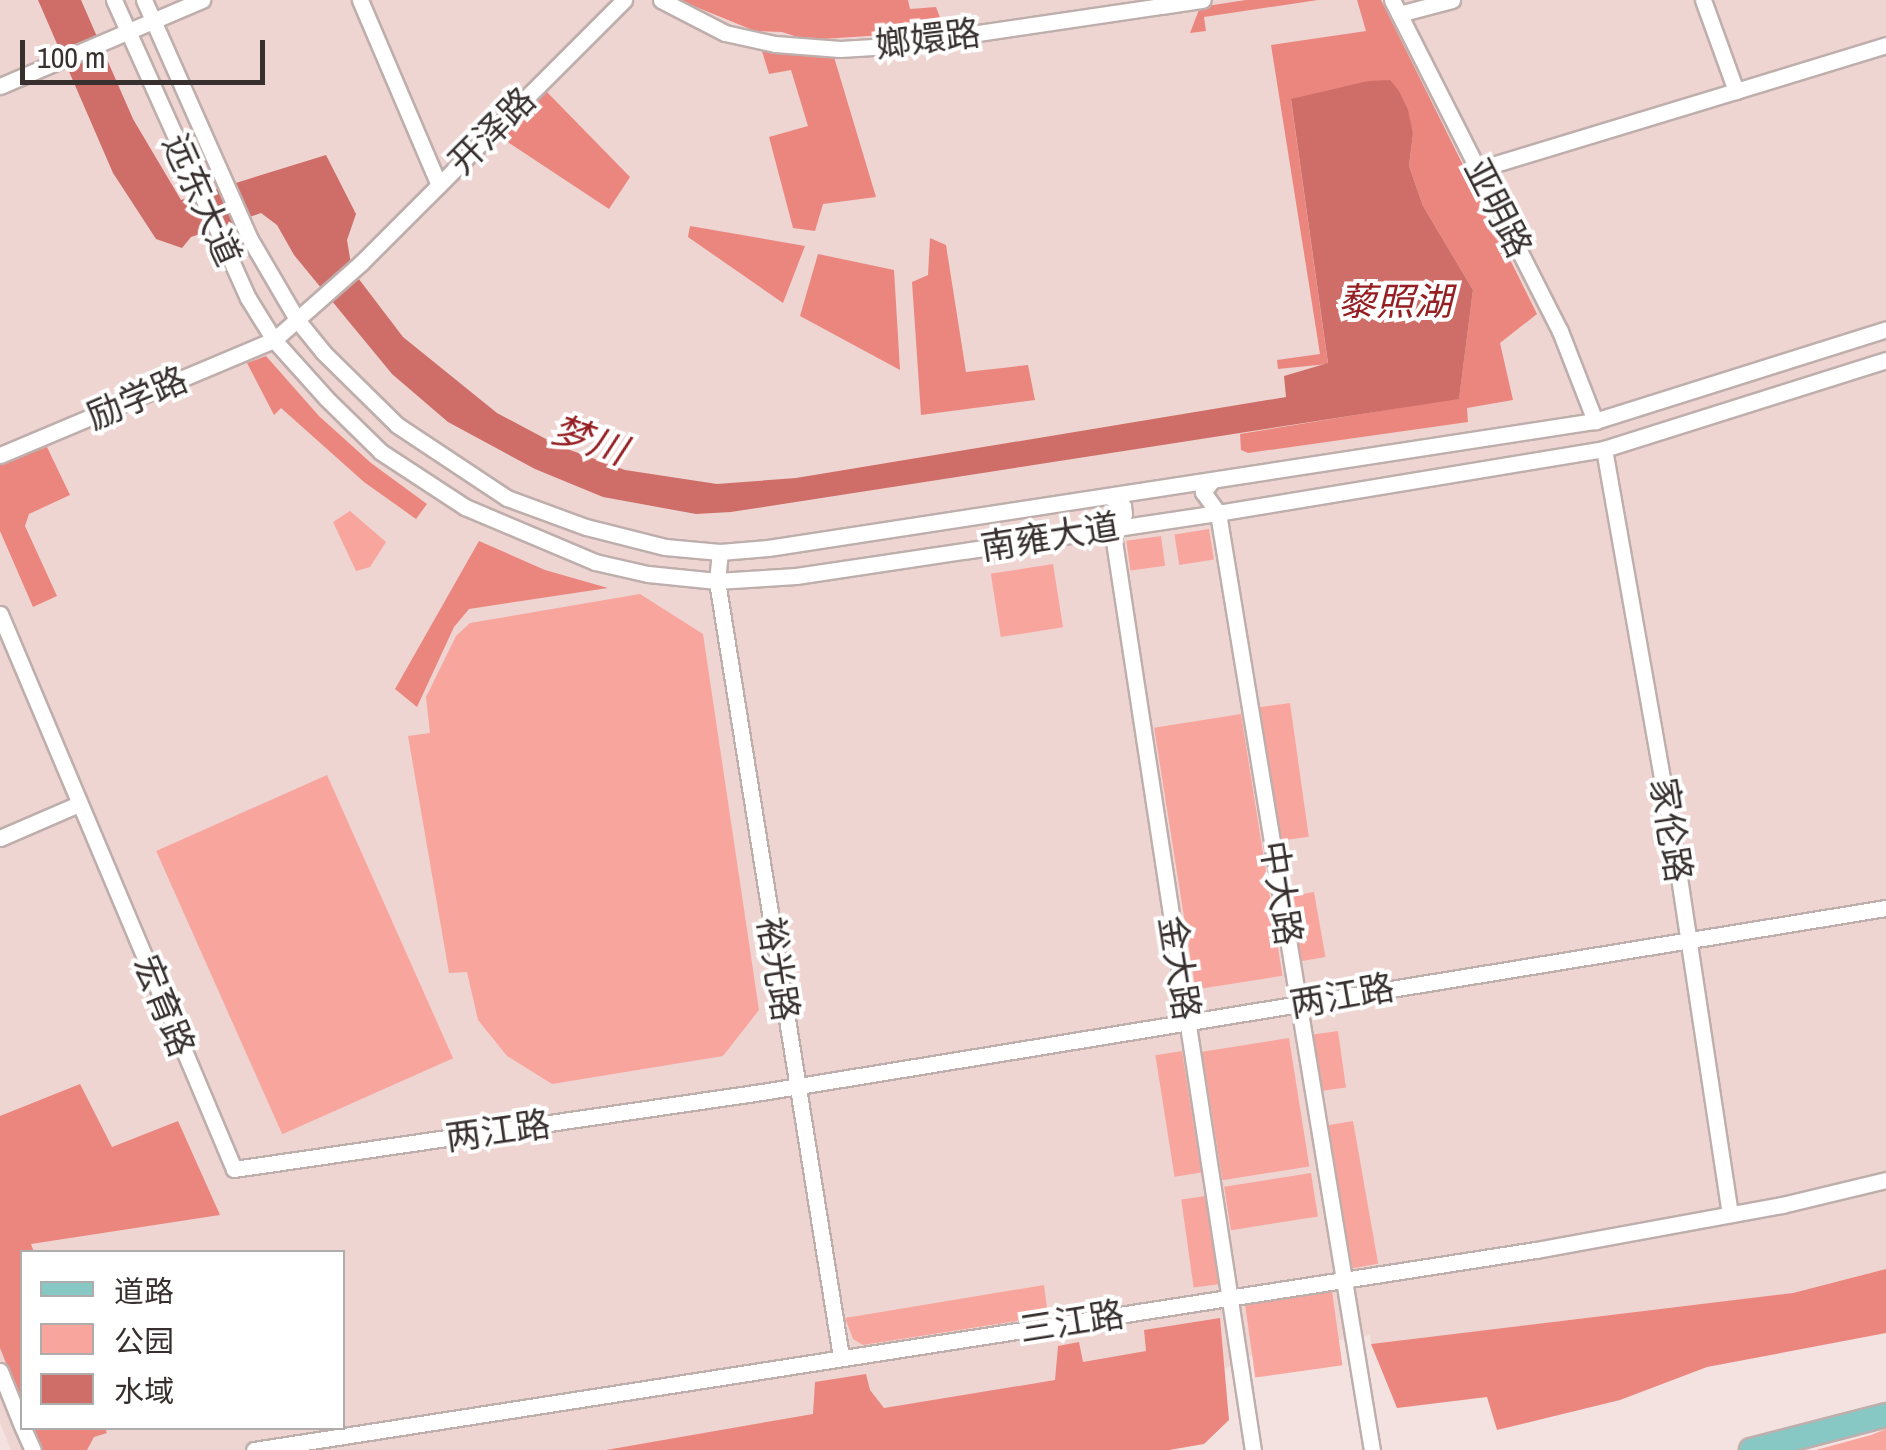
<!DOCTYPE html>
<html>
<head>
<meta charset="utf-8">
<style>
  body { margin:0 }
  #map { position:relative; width:1886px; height:1450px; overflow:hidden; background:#f3e2e0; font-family:"Archivo Narrow","Noto Sans SC",sans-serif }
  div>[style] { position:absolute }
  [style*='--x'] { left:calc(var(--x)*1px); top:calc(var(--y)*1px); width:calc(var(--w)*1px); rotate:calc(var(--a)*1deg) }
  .built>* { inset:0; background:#eed5d2 }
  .green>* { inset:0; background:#f8a59e; transform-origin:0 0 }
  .forest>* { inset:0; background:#eb867f }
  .water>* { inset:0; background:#cf6e68 }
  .roads { filter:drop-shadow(2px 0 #beaeac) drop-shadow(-2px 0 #beaeac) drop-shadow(0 2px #beaeac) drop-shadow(0 -2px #beaeac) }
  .street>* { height:15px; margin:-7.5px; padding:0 7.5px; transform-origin:7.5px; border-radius:7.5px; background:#fff }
  .primary>* { height:22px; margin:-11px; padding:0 11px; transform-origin:11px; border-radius:11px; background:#87c8c5 }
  span { translate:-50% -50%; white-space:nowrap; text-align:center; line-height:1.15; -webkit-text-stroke:8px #fff; paint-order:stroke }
  .street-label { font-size:35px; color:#37302f }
  .water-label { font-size:38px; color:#951f22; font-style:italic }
  .legend { position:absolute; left:20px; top:1250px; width:325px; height:180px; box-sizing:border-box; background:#fff; border:2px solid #afacac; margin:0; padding:12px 18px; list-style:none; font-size:30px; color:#37302f }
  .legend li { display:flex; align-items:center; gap:20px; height:50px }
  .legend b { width:50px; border:2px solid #afacac }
  .scale { position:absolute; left:20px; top:40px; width:245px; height:45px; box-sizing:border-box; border:5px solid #37302f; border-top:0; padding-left:12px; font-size:30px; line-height:35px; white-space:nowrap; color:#37302f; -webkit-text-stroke:8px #fff; paint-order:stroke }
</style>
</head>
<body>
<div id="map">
  <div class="built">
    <div style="clip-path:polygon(evenodd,0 0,1886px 0,1886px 1269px,1793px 1293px,1371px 1344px,1370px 1335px,1253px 1355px,1224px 1369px,698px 1450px,11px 1450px,0 1423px,0 0,22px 1252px,342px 1252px,342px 1428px,22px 1428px,22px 1252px)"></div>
  </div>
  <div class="green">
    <div style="clip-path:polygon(350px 511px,386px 542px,370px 567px,356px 571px,333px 522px)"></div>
    <div style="left:1209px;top:529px;width:31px;height:35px;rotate:81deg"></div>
    <div style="left:1161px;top:536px;width:30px;height:35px;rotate:82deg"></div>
    <div style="left:1053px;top:564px;width:64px;height:63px;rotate:81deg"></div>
    <div style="clip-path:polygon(640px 594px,703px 634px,759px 1010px,723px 1056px,552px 1084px,507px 1056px,478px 1020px,467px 972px,449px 973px,408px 736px,430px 733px,426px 697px,456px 636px,470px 623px)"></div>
    <div style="left:1290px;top:703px;width:135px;height:31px;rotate:82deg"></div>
    <div style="left:1241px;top:714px;width:265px;height:88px;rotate:81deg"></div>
    <div style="left:327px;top:775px;width:310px;height:187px;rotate:66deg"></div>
    <div style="left:1314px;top:892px;width:66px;height:25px;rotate:80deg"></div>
    <div style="left:1338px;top:1031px;width:57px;height:27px;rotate:82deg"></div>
    <div style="left:1289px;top:1038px;width:130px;height:88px;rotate:81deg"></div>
    <div style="left:1182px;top:1051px;width:123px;height:27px;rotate:81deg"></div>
    <div style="left:1353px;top:1121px;width:145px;height:28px;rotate:80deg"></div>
    <div style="left:1311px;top:1173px;width:44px;height:88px;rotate:81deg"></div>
    <div style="left:1206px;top:1196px;width:89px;height:25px;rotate:82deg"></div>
    <div style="clip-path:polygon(1044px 1285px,1048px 1316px,863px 1345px,853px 1339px,845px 1318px)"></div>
    <div style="left:1332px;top:1291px;width:75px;height:88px;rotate:82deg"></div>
    <div style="clip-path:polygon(1886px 1429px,1886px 1450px,1816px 1450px,1871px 1435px)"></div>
  </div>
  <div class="forest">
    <div style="clip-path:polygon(679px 0,908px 0,910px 9px,936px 7px,945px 31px,807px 40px,782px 32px,755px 31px)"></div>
    <div style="clip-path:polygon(1246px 0,1318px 0,1204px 17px,1206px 31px,1190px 33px,1200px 7px)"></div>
    <div style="clip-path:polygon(1357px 0,1381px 0,1537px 314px,1500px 343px,1513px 400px,1467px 408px,1468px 422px,1248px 453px,1241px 450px,1240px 434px,1459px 398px,1473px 290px,1423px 206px,1409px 166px,1413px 134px,1389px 80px,1291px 100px,1328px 364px,1278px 369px,1277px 360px,1320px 354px,1271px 45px,1366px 31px)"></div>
    <div style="clip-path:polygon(761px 48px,834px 57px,876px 197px,823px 204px,815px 231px,793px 228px,769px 137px,808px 126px,791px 70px,769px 74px)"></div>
    <div style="clip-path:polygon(544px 89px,630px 177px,609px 209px,500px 137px)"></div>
    <div style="clip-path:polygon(690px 226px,805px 246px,783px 303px,688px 237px)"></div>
    <div style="clip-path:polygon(930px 238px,946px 245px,966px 372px,1028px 365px,1035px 400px,921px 415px,912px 282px,928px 275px)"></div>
    <div style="clip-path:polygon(818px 254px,894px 270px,900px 370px,800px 316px)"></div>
    <div style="clip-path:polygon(266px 356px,319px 416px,371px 463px,427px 504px,416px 519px,364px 482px,281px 408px,274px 415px,247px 363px)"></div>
    <div style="clip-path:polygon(47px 447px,70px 495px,29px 514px,25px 526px,57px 596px,33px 607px,0 531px,0 465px)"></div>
    <div style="clip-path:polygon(479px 541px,545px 570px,608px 588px,469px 609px,454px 627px,417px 707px,395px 689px)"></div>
    <div style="clip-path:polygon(80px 1084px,112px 1147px,178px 1121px,220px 1215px,31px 1244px,34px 1252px,22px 1252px,22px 1403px,0 1348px,0 1116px)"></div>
    <div style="clip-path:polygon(1886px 1269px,1886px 1333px,1707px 1367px,1620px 1400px,1497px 1430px,1487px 1397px,1397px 1408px,1371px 1344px,1793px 1293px)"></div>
    <div style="clip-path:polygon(1220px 1318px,1229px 1420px,1204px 1444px,1169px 1450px,606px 1450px,813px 1414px,815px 1382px,866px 1374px,870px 1390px,884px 1408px,1055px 1380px,1058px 1346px,1079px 1342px,1083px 1362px,1146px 1351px,1144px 1330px)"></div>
    <div style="clip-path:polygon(32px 1428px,105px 1428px,107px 1433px,94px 1437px,87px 1450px,42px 1450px)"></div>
  </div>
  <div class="water">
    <div style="clip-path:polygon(38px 0,81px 0,133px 119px,181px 200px,326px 155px,356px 214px,347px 240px,352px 270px,403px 337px,497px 413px,559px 446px,625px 470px,717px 484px,796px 478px,1286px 397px,1284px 376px,1328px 363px,1291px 99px,1368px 81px,1390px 80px,1399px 91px,1408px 110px,1413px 134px,1409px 166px,1423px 206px,1473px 290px,1459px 399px,731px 512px,696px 514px,603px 497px,535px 469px,448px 422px,392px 374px,294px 255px,277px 225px,261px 213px,191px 237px,182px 248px,156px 239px,113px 173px)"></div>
  </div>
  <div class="roads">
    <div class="street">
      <div style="--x:114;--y:0;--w:327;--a:65.8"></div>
      <div style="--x:248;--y:298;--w:49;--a:58.2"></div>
      <div style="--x:274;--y:340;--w:78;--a:48.1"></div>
      <div style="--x:326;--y:398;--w:77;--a:44.5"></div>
      <div style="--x:381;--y:452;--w:100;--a:33.2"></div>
      <div style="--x:465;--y:507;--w:141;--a:22.9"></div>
      <div style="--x:595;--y:562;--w:54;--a:12.8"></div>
      <div style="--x:648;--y:574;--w:69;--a:5.8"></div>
      <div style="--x:717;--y:581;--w:79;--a:-3.6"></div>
      <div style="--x:796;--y:576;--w:427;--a:-8.5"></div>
      <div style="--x:1218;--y:513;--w:391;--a:-9.4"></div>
      <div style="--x:1604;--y:449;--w:296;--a:-17.5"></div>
      <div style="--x:144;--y:0;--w:261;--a:66.1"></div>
      <div style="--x:250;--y:239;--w:95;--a:59.7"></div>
      <div style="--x:298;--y:321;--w:40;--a:51"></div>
      <div style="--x:323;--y:352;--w:104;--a:44.6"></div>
      <div style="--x:397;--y:425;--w:132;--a:33.6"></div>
      <div style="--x:507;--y:498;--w:84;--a:20.2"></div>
      <div style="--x:586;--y:527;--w:81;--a:14.2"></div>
      <div style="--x:665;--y:547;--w:55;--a:5.2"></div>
      <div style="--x:720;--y:552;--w:48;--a:-4.8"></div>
      <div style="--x:768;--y:548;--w:837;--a:-8.73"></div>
      <div style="--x:1595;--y:421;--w:305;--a:-17.5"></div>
      <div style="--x:360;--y:0;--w:201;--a:66.9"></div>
      <div style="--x:661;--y:0;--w:72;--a:27.3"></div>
      <div style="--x:725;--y:33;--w:51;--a:12.4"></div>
      <div style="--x:775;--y:44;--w:65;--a:4.4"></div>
      <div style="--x:840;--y:49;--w:50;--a:-3.4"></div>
      <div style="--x:890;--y:46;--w:316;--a:-8.4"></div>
      <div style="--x:1392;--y:0;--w:371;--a:63.1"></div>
      <div style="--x:1560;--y:331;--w:97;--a:68.7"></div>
      <div style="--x:1399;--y:14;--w:55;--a:-14.8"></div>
      <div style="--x:0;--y:86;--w:220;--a:-23.1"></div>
      <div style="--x:1736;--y:91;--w:157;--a:-17"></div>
      <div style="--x:1479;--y:169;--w:269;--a:-16.9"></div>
      <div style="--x:1736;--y:91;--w:97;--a:-109.9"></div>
      <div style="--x:1604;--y:449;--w:421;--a:80"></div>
      <div style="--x:1677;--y:864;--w:354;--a:81.4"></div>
      <div style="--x:0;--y:455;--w:297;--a:-22.8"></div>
      <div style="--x:274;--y:340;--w:116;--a:-41.5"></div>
      <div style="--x:361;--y:263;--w:372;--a:-45"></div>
      <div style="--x:1211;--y:482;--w:13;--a:129"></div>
      <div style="--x:1203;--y:492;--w:26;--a:54"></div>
      <div style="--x:1218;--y:513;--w:950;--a:80.67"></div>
      <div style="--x:1110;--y:497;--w:16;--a:35"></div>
      <div style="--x:1123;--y:506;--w:8;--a:83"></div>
      <div style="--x:1124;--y:514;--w:18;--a:131"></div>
      <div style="--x:1112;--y:528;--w:933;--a:81.31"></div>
      <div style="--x:720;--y:552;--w:29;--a:96"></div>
      <div style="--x:717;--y:581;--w:786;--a:80.92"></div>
      <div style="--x:0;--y:614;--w:602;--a:67.14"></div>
      <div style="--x:234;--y:1169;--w:534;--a:-8.3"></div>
      <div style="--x:762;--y:1092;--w:1139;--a:-9.3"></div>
      <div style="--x:0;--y:838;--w:86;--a:-23.3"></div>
      <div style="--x:0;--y:1371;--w:59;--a:68.2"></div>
      <div style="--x:23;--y:1428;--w:24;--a:66"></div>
      <div style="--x:254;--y:1450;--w:1298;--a:-8.87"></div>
      <div style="--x:1536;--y:1250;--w:250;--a:-10.4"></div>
      <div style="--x:1782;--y:1205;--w:107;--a:-13.5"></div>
    </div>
    <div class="primary">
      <div style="--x:1751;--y:1450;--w:139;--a:-14.5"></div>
    </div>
  </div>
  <div class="street-label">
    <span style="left:928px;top:39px;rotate:-7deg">嫏嬛路</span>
    <span style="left:492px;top:131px;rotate:-45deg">开泽路</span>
    <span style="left:202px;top:200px;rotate:66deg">远东大道</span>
    <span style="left:1498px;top:208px;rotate:63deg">亚明路</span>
    <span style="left:137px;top:398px;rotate:-23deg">励学路</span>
    <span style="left:1050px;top:537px;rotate:-9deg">南雍大道</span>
    <span style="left:1671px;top:830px;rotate:81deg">家伦路</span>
    <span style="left:1281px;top:893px;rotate:81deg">中大路</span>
    <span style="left:1179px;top:968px;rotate:81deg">金大路</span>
    <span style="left:778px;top:969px;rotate:81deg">裕光路</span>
    <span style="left:1342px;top:996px;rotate:-10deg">两江路</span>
    <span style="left:164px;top:1006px;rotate:68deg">宏育路</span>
    <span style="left:498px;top:1131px;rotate:-8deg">两江路</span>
    <span style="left:1072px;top:1322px;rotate:-9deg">三江路</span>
  </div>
  <div class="water-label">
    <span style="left:1395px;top:302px">藜照湖</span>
    <span style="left:589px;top:440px;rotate:19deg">梦川</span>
  </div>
  <ul class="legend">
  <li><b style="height:12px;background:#87c8c5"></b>道路</li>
  <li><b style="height:28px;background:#f8a59e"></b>公园</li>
  <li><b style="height:28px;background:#cf6e68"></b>水域</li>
  </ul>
  <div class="scale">100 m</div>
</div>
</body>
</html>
